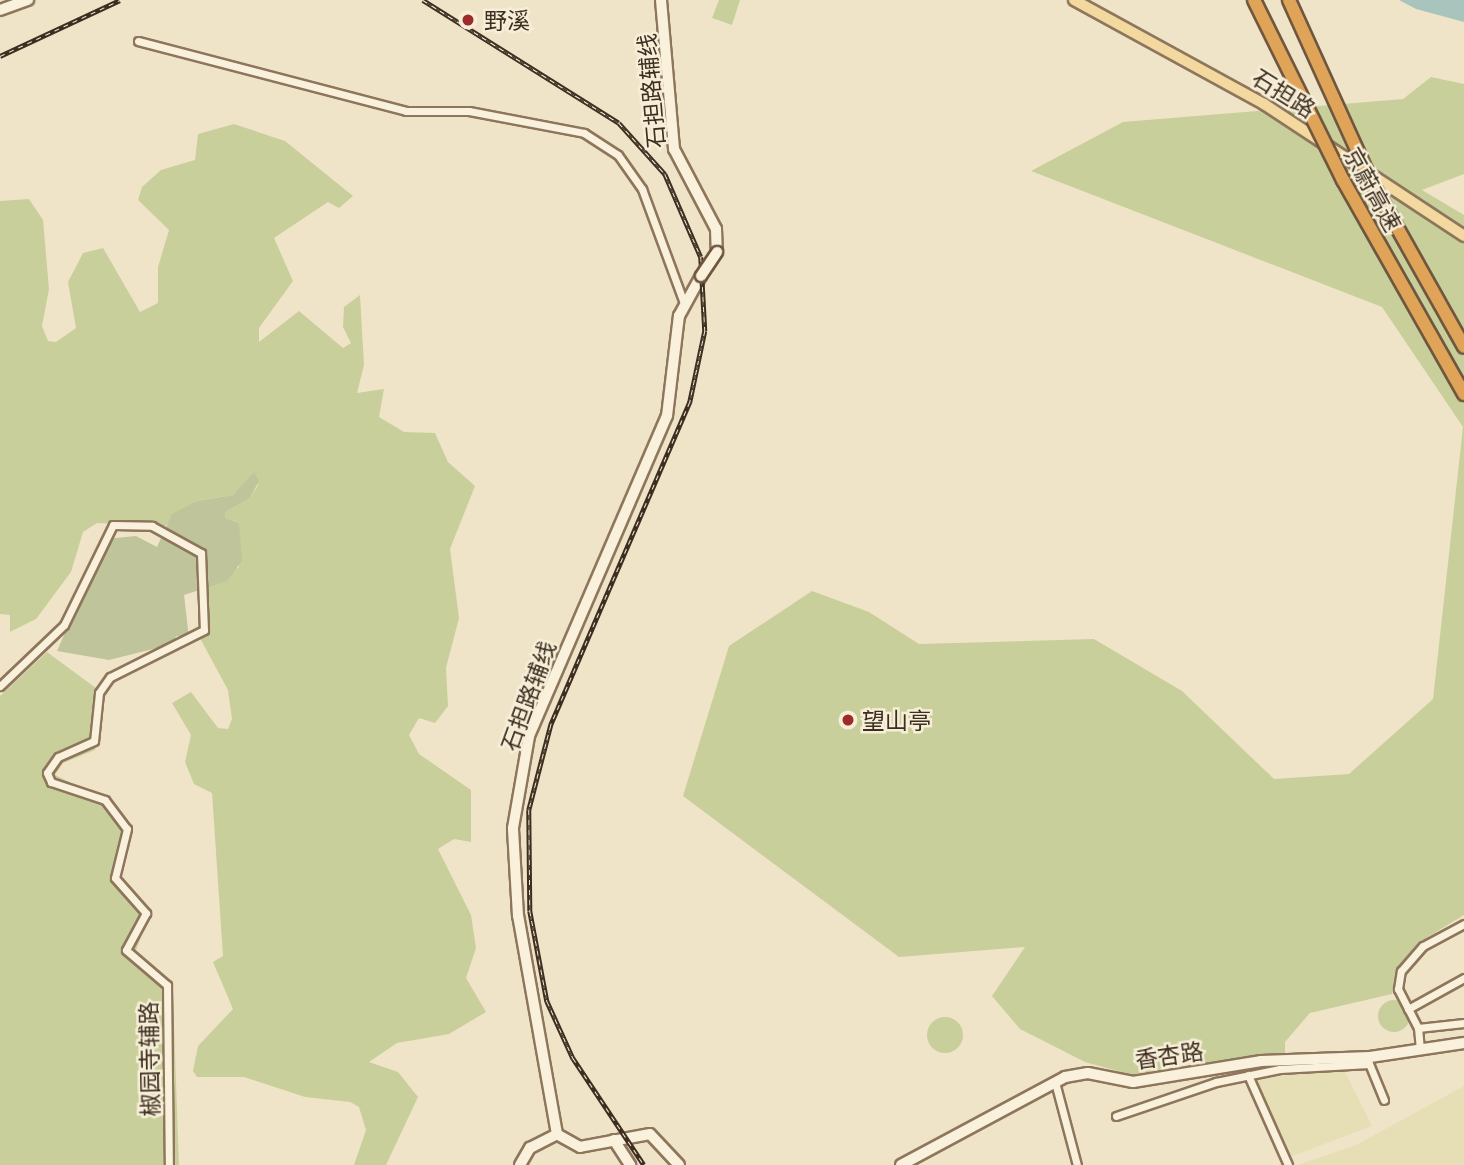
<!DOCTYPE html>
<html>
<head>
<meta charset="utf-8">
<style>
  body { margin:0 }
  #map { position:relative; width:1464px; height:1165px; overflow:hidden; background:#f0e4c8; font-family:"Noto Serif","Noto Sans SC",serif }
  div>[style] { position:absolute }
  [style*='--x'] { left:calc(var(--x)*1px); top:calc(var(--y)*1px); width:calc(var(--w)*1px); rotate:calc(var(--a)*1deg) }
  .farmland>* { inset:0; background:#e6deb5 }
  .green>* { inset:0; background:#c9cf9b }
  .round { border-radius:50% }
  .cemetery>* { inset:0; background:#bfc49a }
  .water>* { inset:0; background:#a9c4bc }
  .roads { filter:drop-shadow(2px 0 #8d765c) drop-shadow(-2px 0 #8d765c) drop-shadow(0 2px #8d765c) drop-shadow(0 -2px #8d765c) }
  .street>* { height:7px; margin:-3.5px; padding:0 3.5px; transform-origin:3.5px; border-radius:3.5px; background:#faf1dc }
  .secondary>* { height:10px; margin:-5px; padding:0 5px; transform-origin:5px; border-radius:5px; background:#faf1dc }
  .primary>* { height:10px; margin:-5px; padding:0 5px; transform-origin:5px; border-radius:5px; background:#f3d9a0 }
  .rail>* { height:4.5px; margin-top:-2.25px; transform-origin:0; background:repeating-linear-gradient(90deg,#f7eed8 0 5px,#3d2e20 0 10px); box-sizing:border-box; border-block:2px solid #3d2e20 }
  .bridges { filter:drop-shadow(2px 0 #6f573f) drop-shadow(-2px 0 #6f573f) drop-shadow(0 2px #6f573f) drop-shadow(0 -2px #6f573f) }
  .secondary-bridge>* { height:10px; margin:-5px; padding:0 5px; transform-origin:5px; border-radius:5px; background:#faf1dc }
  .highway-bridge>* { height:12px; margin:-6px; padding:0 6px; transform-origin:6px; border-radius:6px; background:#e0a458 }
  .dots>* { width:19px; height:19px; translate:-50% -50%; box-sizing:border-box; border:4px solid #f7eed8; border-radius:50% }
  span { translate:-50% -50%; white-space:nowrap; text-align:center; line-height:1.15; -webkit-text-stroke:5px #f7eed8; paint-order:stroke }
  .poi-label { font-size:23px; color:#3d2e20 }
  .left { translate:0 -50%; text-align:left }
  .street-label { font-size:23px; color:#3d2e20 }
</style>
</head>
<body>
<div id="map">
  <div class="farmland">
    <div style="clip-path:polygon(1344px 1070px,1372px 1126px,1290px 1157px,1245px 1079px)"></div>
    <div style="clip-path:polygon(1464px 1086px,1464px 1165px,1298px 1165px,1356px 1145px)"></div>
  </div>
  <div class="green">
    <div style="clip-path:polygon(719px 0,740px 0,732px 25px,712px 18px)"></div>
    <div style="clip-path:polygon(1431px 77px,1464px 84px,1464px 174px,1422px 190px,1464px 215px,1464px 915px,1418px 943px,1398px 968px,1392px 994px,1310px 1013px,1285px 1042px,1285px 1054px,1203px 1063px,1198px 1047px,1158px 1057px,1162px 1070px,1132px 1075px,1085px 1062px,1020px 1029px,992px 996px,1025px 947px,899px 957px,683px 796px,729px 646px,812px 591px,869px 612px,919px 644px,1094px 639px,1182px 691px,1274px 779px,1349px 774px,1433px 699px,1463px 427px,1382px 307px,1031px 171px,1123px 122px,1403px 99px)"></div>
    <div style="clip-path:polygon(234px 124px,285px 141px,353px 196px,339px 208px,328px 202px,274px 238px,293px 281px,259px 328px,259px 342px,299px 311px,343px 348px,351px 343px,343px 327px,344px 307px,360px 295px,364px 365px,357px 393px,384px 389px,379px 417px,404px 432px,435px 433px,448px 462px,475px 486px,450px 549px,459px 618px,446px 668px,448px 706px,435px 723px,419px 718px,409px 735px,419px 754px,471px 790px,471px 842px,454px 839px,438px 849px,471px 915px,476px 948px,466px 978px,486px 1012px,449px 1034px,397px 1043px,369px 1062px,398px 1072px,418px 1097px,386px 1165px,354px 1165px,366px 1130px,359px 1107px,350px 1102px,305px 1097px,244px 1077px,197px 1077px,193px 1071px,198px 1046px,233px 1009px,213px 962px,223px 956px,212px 793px,194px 784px,185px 762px,191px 735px,172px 703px,191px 692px,218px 728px,228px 729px,232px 719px,228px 690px,201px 640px,202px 589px,239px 567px,239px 523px,225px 518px,226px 510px,250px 498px,258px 485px,254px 473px,233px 495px,197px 501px,165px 526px,97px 523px,83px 532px,71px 572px,36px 619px,10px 632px,10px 615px,0 614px,0 201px,29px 199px,43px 220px,49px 289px,42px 326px,48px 341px,56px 342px,76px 328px,68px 282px,83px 253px,103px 248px,140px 312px,158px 303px,158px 267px,169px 230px,138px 200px,142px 187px,161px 170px,195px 160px,198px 134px)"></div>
    <div style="clip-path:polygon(47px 652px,104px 694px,95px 750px,63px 763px,55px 775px,102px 798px,130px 841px,120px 881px,148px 918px,135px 953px,165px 980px,173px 997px,179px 1165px,0 1165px,0 696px)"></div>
    <div class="round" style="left:1378px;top:1000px;width:32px;height:32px"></div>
    <div class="round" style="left:927px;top:1017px;width:36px;height:36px"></div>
  </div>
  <div class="cemetery">
    <div style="clip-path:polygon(254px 472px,259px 481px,250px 498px,226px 511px,225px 518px,239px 523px,242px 561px,227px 581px,184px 595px,189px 638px,176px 636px,173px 644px,109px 660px,57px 651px,106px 539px,136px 536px,157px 547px,172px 514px,197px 501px,233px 495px)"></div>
  </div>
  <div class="water">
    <div style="clip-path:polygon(1399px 0,1464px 0,1464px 22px,1416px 9px)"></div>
  </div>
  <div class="roads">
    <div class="street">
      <div style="--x:138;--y:41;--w:277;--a:14.6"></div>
      <div style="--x:406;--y:111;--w:63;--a:0"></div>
      <div style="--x:469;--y:111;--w:117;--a:10.8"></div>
      <div style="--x:584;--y:133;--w:40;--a:32.9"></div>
      <div style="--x:618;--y:155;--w:42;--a:54.8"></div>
      <div style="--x:642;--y:189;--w:121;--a:69.8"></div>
      <div style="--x:0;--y:686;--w:88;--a:-43.6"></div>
      <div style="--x:64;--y:625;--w:111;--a:-63.9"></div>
      <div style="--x:113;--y:525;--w:39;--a:1"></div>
      <div style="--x:152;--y:526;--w:56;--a:28.9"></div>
      <div style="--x:201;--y:553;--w:77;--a:87.8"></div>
      <div style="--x:204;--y:630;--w:105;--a:153.4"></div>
      <div style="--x:110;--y:677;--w:19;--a:125"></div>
      <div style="--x:99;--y:693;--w:48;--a:95.9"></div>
      <div style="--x:94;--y:741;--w:39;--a:156"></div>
      <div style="--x:58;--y:757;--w:19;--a:125"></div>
      <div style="--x:47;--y:773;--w:10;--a:66"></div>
      <div style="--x:51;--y:782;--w:57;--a:18.4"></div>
      <div style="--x:105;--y:800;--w:36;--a:53"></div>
      <div style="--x:127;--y:829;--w:50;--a:103.8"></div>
      <div style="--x:115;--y:878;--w:47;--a:48.5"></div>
      <div style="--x:146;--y:913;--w:42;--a:118.4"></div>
      <div style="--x:126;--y:950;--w:54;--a:40.5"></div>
      <div style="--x:167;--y:985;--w:180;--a:89.4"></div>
      <div style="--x:1408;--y:1009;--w:64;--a:-29"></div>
      <div style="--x:1418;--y:1028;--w:46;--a:-6.2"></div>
      <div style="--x:1420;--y:1050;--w:22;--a:-95"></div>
      <div style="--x:1418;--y:1028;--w:44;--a:-117.1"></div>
      <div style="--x:1398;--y:989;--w:18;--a:-81"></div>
      <div style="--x:1401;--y:971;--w:33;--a:-49"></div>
      <div style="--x:1423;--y:946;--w:47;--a:-28.2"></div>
      <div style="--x:1368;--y:1061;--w:42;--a:67.7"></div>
      <div style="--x:1248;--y:1075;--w:98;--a:66"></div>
      <div style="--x:1055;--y:1082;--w:86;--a:75.2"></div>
      <div style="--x:1116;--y:1116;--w:106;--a:-18.8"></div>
      <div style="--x:1216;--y:1082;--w:65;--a:-11.5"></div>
      <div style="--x:1280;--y:1069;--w:89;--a:-3.2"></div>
    </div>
    <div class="secondary">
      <div style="--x:661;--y:0;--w:150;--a:85"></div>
      <div style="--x:674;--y:149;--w:90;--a:62.3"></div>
      <div style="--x:716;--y:229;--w:23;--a:88"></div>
      <div style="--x:0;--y:10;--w:30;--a:-20"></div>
      <div style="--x:614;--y:1140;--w:30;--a:57"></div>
      <div style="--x:520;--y:1165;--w:20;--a:-60"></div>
      <div style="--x:530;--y:1148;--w:30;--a:-27"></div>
      <div style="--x:679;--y:1165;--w:42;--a:-133.1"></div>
      <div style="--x:650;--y:1134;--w:71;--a:169.5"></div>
      <div style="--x:580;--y:1147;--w:26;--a:-151"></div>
      <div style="--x:557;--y:1134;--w:221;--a:-100.1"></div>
      <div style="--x:518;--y:916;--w:88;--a:-93.3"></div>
      <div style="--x:513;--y:828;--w:93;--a:-80.1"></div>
      <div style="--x:529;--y:736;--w:348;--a:-66.7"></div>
      <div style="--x:667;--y:416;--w:101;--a:-83.2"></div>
      <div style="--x:679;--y:316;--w:46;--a:-61.2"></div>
      <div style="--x:901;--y:1165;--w:186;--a:-28.2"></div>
      <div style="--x:1065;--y:1077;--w:23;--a:-10"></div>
      <div style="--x:1088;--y:1073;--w:46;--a:11.3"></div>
      <div style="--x:1133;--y:1082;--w:130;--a:-9.3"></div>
      <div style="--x:1261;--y:1061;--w:109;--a:-2.1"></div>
      <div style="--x:1370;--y:1057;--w:95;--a:-8.5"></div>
    </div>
    <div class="primary">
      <div style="--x:1074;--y:0;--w:217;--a:28.7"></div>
      <div style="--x:1264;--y:104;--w:240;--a:33.4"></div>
    </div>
  </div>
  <div class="rail">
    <div style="--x:423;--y:0;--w:231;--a:32.1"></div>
    <div style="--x:619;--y:123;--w:69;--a:48"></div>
    <div style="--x:665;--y:174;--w:90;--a:66.6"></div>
    <div style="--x:701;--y:257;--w:74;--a:86.9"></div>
    <div style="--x:705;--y:331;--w:73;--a:101.9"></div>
    <div style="--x:690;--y:402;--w:352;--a:113.3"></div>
    <div style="--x:551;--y:725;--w:88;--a:104.5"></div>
    <div style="--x:529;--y:810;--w:101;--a:89.4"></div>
    <div style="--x:530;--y:911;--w:92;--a:79.3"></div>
    <div style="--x:547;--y:1001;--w:63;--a:65.5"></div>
    <div style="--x:573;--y:1058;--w:128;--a:56.4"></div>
    <div style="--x:0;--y:56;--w:132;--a:-25"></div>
  </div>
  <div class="bridges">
    <div class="secondary-bridge">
      <div style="--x:701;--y:276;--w:29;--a:-56"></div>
    </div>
    <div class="highway-bridge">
      <div style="--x:1254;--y:0;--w:201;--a:63.7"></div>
      <div style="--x:1343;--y:180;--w:246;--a:60.5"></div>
      <div style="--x:1289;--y:0;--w:199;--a:65.6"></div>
      <div style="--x:1371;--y:181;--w:190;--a:60.7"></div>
    </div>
  </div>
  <div class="dots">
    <div style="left:468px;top:20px;background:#9e2a2b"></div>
    <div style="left:848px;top:720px;background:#9e2a2b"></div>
  </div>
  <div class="poi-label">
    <span class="left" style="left:484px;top:20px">野溪</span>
    <span class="left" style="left:862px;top:720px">望山亭</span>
  </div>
  <div class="street-label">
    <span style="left:651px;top:91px;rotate:-95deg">石担路辅线</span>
    <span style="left:1284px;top:93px;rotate:32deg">石担路</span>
    <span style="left:1373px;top:189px;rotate:61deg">京蔚高速</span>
    <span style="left:528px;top:696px;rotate:-70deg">石担路辅线</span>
    <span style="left:1169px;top:1055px;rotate:-8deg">香杏路</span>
    <span style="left:149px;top:1059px;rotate:-91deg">椒园寺辅路</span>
  </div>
</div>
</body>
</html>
